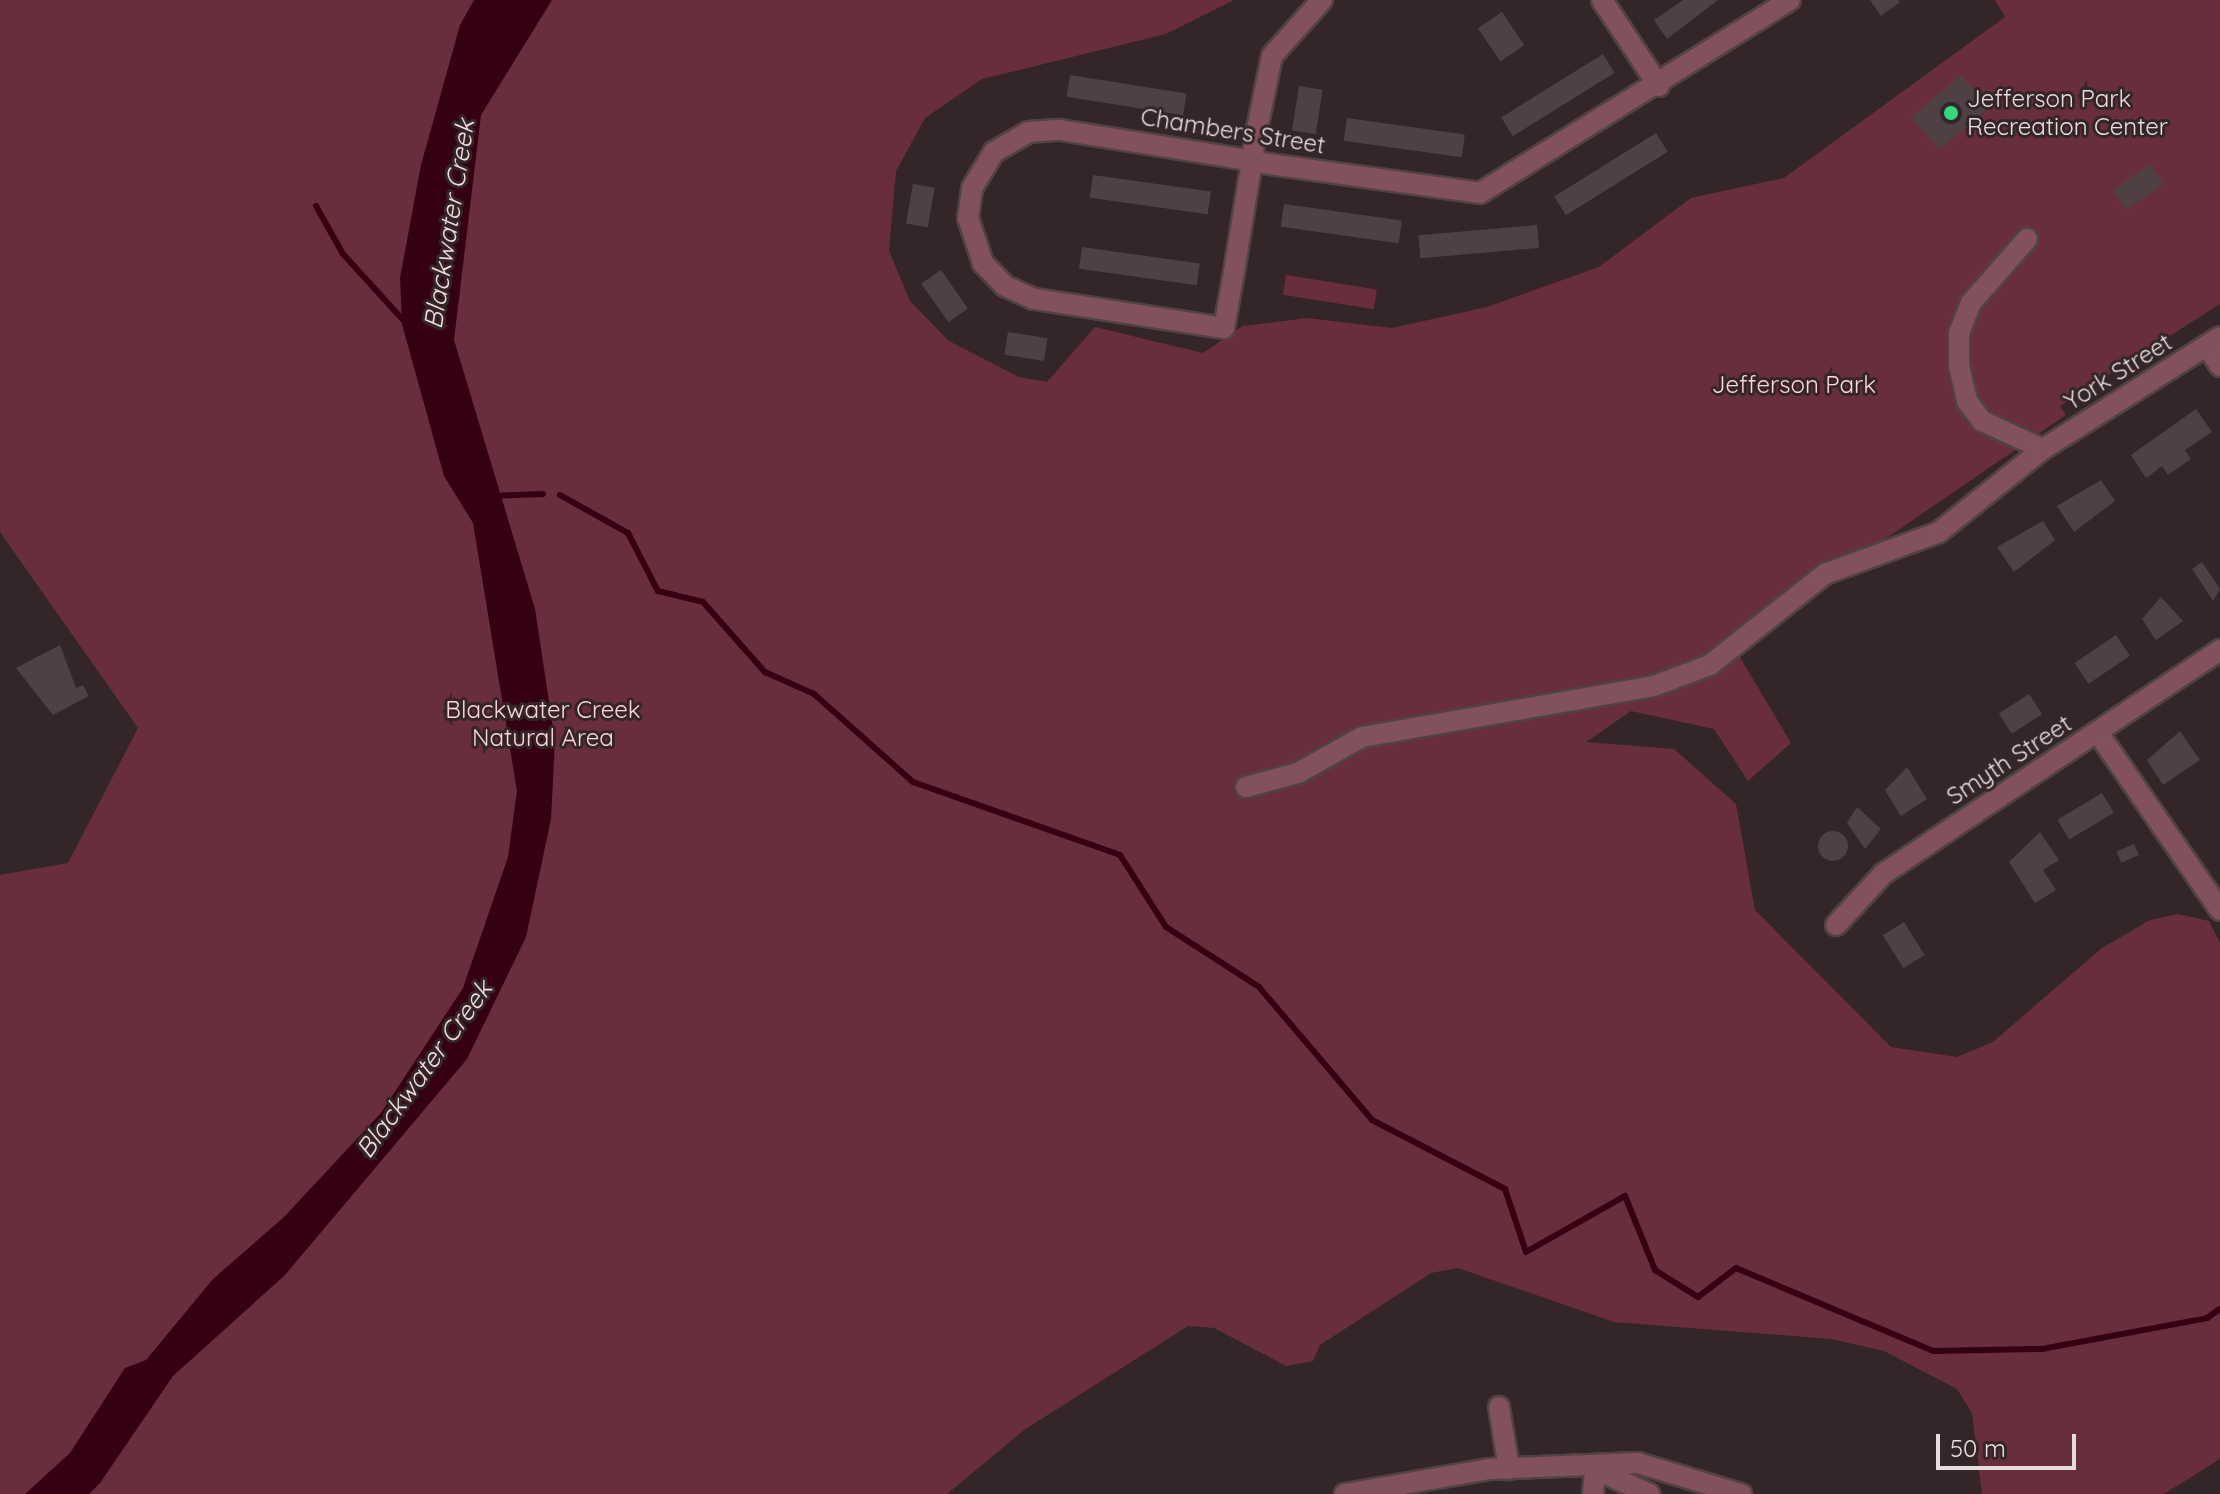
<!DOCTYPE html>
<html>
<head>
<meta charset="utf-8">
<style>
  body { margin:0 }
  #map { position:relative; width:2220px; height:1494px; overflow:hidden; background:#342528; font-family:Quicksand,sans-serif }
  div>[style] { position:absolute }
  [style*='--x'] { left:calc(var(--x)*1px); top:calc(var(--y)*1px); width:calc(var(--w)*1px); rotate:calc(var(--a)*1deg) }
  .green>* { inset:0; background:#692e3e; transform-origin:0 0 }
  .water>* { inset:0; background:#340012 }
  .stream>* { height:6px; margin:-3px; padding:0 3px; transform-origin:3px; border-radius:3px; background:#340012 }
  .building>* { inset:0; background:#4f4043; transform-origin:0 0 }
  .round { border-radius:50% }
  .roads { filter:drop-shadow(2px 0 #514245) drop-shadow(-2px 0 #514245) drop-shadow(0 2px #514245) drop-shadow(0 -2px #514245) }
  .minor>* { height:20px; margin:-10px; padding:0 10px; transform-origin:10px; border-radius:10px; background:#82515d }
  .dots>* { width:22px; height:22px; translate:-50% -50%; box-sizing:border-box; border:4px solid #342528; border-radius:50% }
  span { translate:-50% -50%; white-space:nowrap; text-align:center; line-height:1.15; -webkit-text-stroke:6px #342528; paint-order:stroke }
  .poi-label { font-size:24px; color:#e7dddf }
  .left { translate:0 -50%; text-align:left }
  .street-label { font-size:24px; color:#e7dddf }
  .park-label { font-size:24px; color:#fdd3dc }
  .water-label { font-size:26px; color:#f1dce0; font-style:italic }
  .scale { position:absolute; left:1936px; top:1434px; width:140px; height:36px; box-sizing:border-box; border:4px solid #e7dddf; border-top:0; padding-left:10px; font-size:24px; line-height:28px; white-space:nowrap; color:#e7dddf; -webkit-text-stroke:6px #342528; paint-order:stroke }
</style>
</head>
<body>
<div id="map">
  <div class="green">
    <div style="clip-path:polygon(0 0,1234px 0,1166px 34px,982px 79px,925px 118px,896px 171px,889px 251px,910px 301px,949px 341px,1019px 377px,1047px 382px,1095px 327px,1203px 353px,1243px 326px,1307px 318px,1392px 328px,1487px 307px,1599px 267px,1691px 198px,1784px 178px,2005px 17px,1995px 0,2220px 0,2220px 304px,2060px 406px,2066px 415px,1732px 644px,1791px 743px,1748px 781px,1714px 729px,1631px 711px,1586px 742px,1674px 749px,1736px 804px,1755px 910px,1891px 1047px,1957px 1057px,1993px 1042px,2102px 948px,2150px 920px,2178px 914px,2209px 921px,2220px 943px,2220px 1459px,2164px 1494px,1982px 1494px,1972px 1413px,1957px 1389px,1884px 1351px,1831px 1339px,1614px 1322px,1458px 1268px,1431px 1273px,1320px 1345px,1313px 1361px,1286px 1366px,1214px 1328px,1188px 1326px,1024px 1430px,947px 1494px,0 1494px,0 875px,68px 863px,138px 728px,0 532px)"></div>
    <div style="left:1286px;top:275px;width:92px;height:20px;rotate:9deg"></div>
  </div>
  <div class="water">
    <div style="clip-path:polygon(474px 0,552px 0,481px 115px,454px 340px,535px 609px,555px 741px,551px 819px,526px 937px,467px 1059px,285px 1275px,173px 1376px,100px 1483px,89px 1494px,25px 1494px,70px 1453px,125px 1368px,146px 1360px,213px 1279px,284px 1217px,381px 1113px,463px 988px,508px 857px,517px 791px,473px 523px,444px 476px,402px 324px,400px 278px,421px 165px,460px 25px)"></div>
  </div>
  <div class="stream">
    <div style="--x:316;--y:206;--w:55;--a:60.6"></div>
    <div style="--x:343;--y:254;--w:95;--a:47.6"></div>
    <div style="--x:560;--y:495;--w:78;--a:29.2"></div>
    <div style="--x:628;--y:533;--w:65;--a:62.7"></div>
    <div style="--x:658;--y:591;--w:46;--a:13.7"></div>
    <div style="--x:703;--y:602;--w:94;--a:48.5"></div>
    <div style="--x:765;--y:672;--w:54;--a:24.2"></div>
    <div style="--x:814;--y:694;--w:132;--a:41.6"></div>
    <div style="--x:913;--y:782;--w:219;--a:19.4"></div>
    <div style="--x:1120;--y:855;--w:85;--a:57.4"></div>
    <div style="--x:1166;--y:927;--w:111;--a:32.8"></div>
    <div style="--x:1259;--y:987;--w:175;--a:49.6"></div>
    <div style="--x:1372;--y:1120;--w:150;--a:27.4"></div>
    <div style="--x:1505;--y:1189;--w:66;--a:71.6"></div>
    <div style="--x:1526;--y:1252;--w:114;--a:-29.5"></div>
    <div style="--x:1625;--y:1196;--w:80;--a:67.9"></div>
    <div style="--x:1655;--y:1270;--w:51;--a:32.1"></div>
    <div style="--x:1698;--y:1297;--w:48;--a:-37.3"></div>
    <div style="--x:1736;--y:1268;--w:214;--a:22.8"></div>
    <div style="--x:1933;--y:1351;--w:109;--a:-1.1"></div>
    <div style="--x:2042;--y:1349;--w:168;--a:-10.6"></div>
    <div style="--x:2207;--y:1318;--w:16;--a:-35"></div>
    <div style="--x:490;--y:496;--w:53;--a:-2.2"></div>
  </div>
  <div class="building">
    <div style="clip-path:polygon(1683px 0,1718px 0,1667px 39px,1654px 20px)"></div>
    <div style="clip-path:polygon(1870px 0,1899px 0,1900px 2px,1881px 16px)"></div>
    <div style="left:1502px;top:12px;width:40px;height:29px;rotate:56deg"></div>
    <div style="left:1603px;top:54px;width:22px;height:120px;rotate:58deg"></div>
    <div style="left:1070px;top:75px;width:118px;height:22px;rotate:9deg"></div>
    <div style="left:1961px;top:75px;width:43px;height:65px;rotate:50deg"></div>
    <div style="left:1299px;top:86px;width:24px;height:45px;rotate:9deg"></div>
    <div style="left:1347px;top:118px;width:119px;height:23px;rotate:8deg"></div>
    <div style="left:1656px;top:133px;width:22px;height:120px;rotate:58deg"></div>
    <div style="left:2150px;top:164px;width:24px;height:46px;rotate:55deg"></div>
    <div style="left:1093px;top:175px;width:119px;height:23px;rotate:8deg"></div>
    <div style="left:913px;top:184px;width:22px;height:40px;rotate:10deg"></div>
    <div style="left:1284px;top:204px;width:119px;height:23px;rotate:8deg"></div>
    <div style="left:1537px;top:225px;width:23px;height:119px;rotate:85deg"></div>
    <div style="left:1082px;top:247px;width:119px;height:22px;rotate:8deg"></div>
    <div style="left:941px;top:270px;width:47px;height:24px;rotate:55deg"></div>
    <div style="left:1008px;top:332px;width:40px;height:23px;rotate:9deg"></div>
    <div style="clip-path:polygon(2196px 409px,2212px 432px,2185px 450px,2191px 459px,2168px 475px,2162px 466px,2146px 478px,2131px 455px)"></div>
    <div style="clip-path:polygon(2101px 480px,2115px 501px,2074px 532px,2057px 506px)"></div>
    <div style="clip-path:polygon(2043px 521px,2055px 540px,2014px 572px,1997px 547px)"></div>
    <div style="clip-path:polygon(2202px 562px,2220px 589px,2213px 601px,2192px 569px)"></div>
    <div style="clip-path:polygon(2161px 597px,2183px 621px,2156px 640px,2142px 619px)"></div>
    <div style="left:2116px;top:635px;width:25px;height:50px;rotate:56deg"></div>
    <div style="clip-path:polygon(60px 645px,76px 688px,83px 685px,89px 696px,53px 715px,16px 668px)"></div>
    <div style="left:2029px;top:694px;width:24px;height:36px;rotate:57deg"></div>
    <div style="clip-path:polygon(2180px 731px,2200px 760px,2163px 785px,2147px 760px)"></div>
    <div style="clip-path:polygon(1907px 767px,1927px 799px,1901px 816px,1885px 790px)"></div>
    <div style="left:2102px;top:793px;width:23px;height:52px;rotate:59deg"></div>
    <div style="clip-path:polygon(1857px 807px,1881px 829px,1865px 849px,1847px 823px)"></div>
    <div class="round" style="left:1818px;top:831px;width:30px;height:30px"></div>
    <div style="clip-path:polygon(2040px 832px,2059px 860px,2043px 870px,2056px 890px,2035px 903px,2009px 862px)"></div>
    <div style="left:2134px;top:844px;width:12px;height:19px;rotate:66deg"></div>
    <div style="left:1904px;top:922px;width:39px;height:25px;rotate:58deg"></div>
  </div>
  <div class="roads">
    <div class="minor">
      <div style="--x:1322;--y:0;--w:75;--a:131.8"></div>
      <div style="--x:1272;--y:56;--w:90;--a:101.6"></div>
      <div style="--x:1254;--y:144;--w:17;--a:97"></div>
      <div style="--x:1252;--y:161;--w:18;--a:99"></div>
      <div style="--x:1249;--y:179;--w:94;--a:99.2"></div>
      <div style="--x:1234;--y:272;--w:57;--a:100.1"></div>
      <div style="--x:1224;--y:328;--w:192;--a:-171.3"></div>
      <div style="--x:1034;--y:299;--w:32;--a:-156"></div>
      <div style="--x:1005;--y:286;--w:32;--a:-134"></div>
      <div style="--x:983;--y:263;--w:47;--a:-108.4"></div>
      <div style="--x:968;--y:218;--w:30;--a:-82"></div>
      <div style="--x:972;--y:188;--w:42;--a:-58.6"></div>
      <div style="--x:994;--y:152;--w:39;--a:-30"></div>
      <div style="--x:1028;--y:132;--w:32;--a:-4"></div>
      <div style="--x:1060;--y:130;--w:177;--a:9.1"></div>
      <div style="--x:1235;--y:158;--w:35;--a:10"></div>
      <div style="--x:1269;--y:164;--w:213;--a:7.8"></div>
      <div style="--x:1480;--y:193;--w:365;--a:-31.9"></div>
      <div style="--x:1602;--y:0;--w:103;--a:56.5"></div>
      <div style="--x:2027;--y:239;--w:85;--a:131.2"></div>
      <div style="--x:1971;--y:303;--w:32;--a:112"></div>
      <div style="--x:1959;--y:333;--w:33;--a:90"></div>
      <div style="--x:1959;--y:366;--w:36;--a:77"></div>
      <div style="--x:1967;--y:401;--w:25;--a:53"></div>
      <div style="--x:1982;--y:421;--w:67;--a:24.7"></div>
      <div style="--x:2207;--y:346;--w:24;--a:57"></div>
      <div style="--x:2098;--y:733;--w:215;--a:55.4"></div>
      <div style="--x:1246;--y:787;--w:54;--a:-15.1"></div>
      <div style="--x:1298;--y:773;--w:73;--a:-29.4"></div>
      <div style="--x:1362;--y:737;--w:296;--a:-9.9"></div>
      <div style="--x:1654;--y:686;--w:60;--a:-20.6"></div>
      <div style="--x:1710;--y:665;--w:147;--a:-38.4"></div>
      <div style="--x:1825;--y:574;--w:121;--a:-20.2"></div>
      <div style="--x:1939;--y:532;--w:133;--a:-38.6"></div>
      <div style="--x:2043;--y:449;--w:209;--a:-32.3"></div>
      <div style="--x:1836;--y:925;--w:69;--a:-47.3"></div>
      <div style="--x:1883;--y:874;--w:405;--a:-33.6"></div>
      <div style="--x:1499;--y:1407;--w:63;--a:80.8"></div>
      <div style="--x:1595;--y:1469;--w:60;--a:24.8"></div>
      <div style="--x:1345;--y:1494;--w:146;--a:-9.8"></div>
      <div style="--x:1489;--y:1469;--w:149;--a:-2.3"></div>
      <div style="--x:1638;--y:1463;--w:108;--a:16.8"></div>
      <div style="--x:1593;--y:1494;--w:25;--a:-85"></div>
    </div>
  </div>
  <div class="dots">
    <div style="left:1951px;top:113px;background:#34d881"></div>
  </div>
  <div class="poi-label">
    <span class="left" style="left:1967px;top:113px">Jefferson Park<br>Recreation Center</span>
  </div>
  <div class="street-label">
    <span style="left:1233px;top:131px;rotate:9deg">Chambers Street</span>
    <span style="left:2118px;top:372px;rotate:-32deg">York Street</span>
    <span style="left:2009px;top:760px;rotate:-33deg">Smyth Street</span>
  </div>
  <div class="park-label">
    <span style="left:1794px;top:385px">Jefferson Park</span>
    <span style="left:543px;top:724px">Blackwater Creek<br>Natural Area</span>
  </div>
  <div class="water-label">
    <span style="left:449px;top:224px;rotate:-81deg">Blackwater Creek</span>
    <span style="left:424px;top:1069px;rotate:-54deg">Blackwater Creek</span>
  </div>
  <div class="scale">50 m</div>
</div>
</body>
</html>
